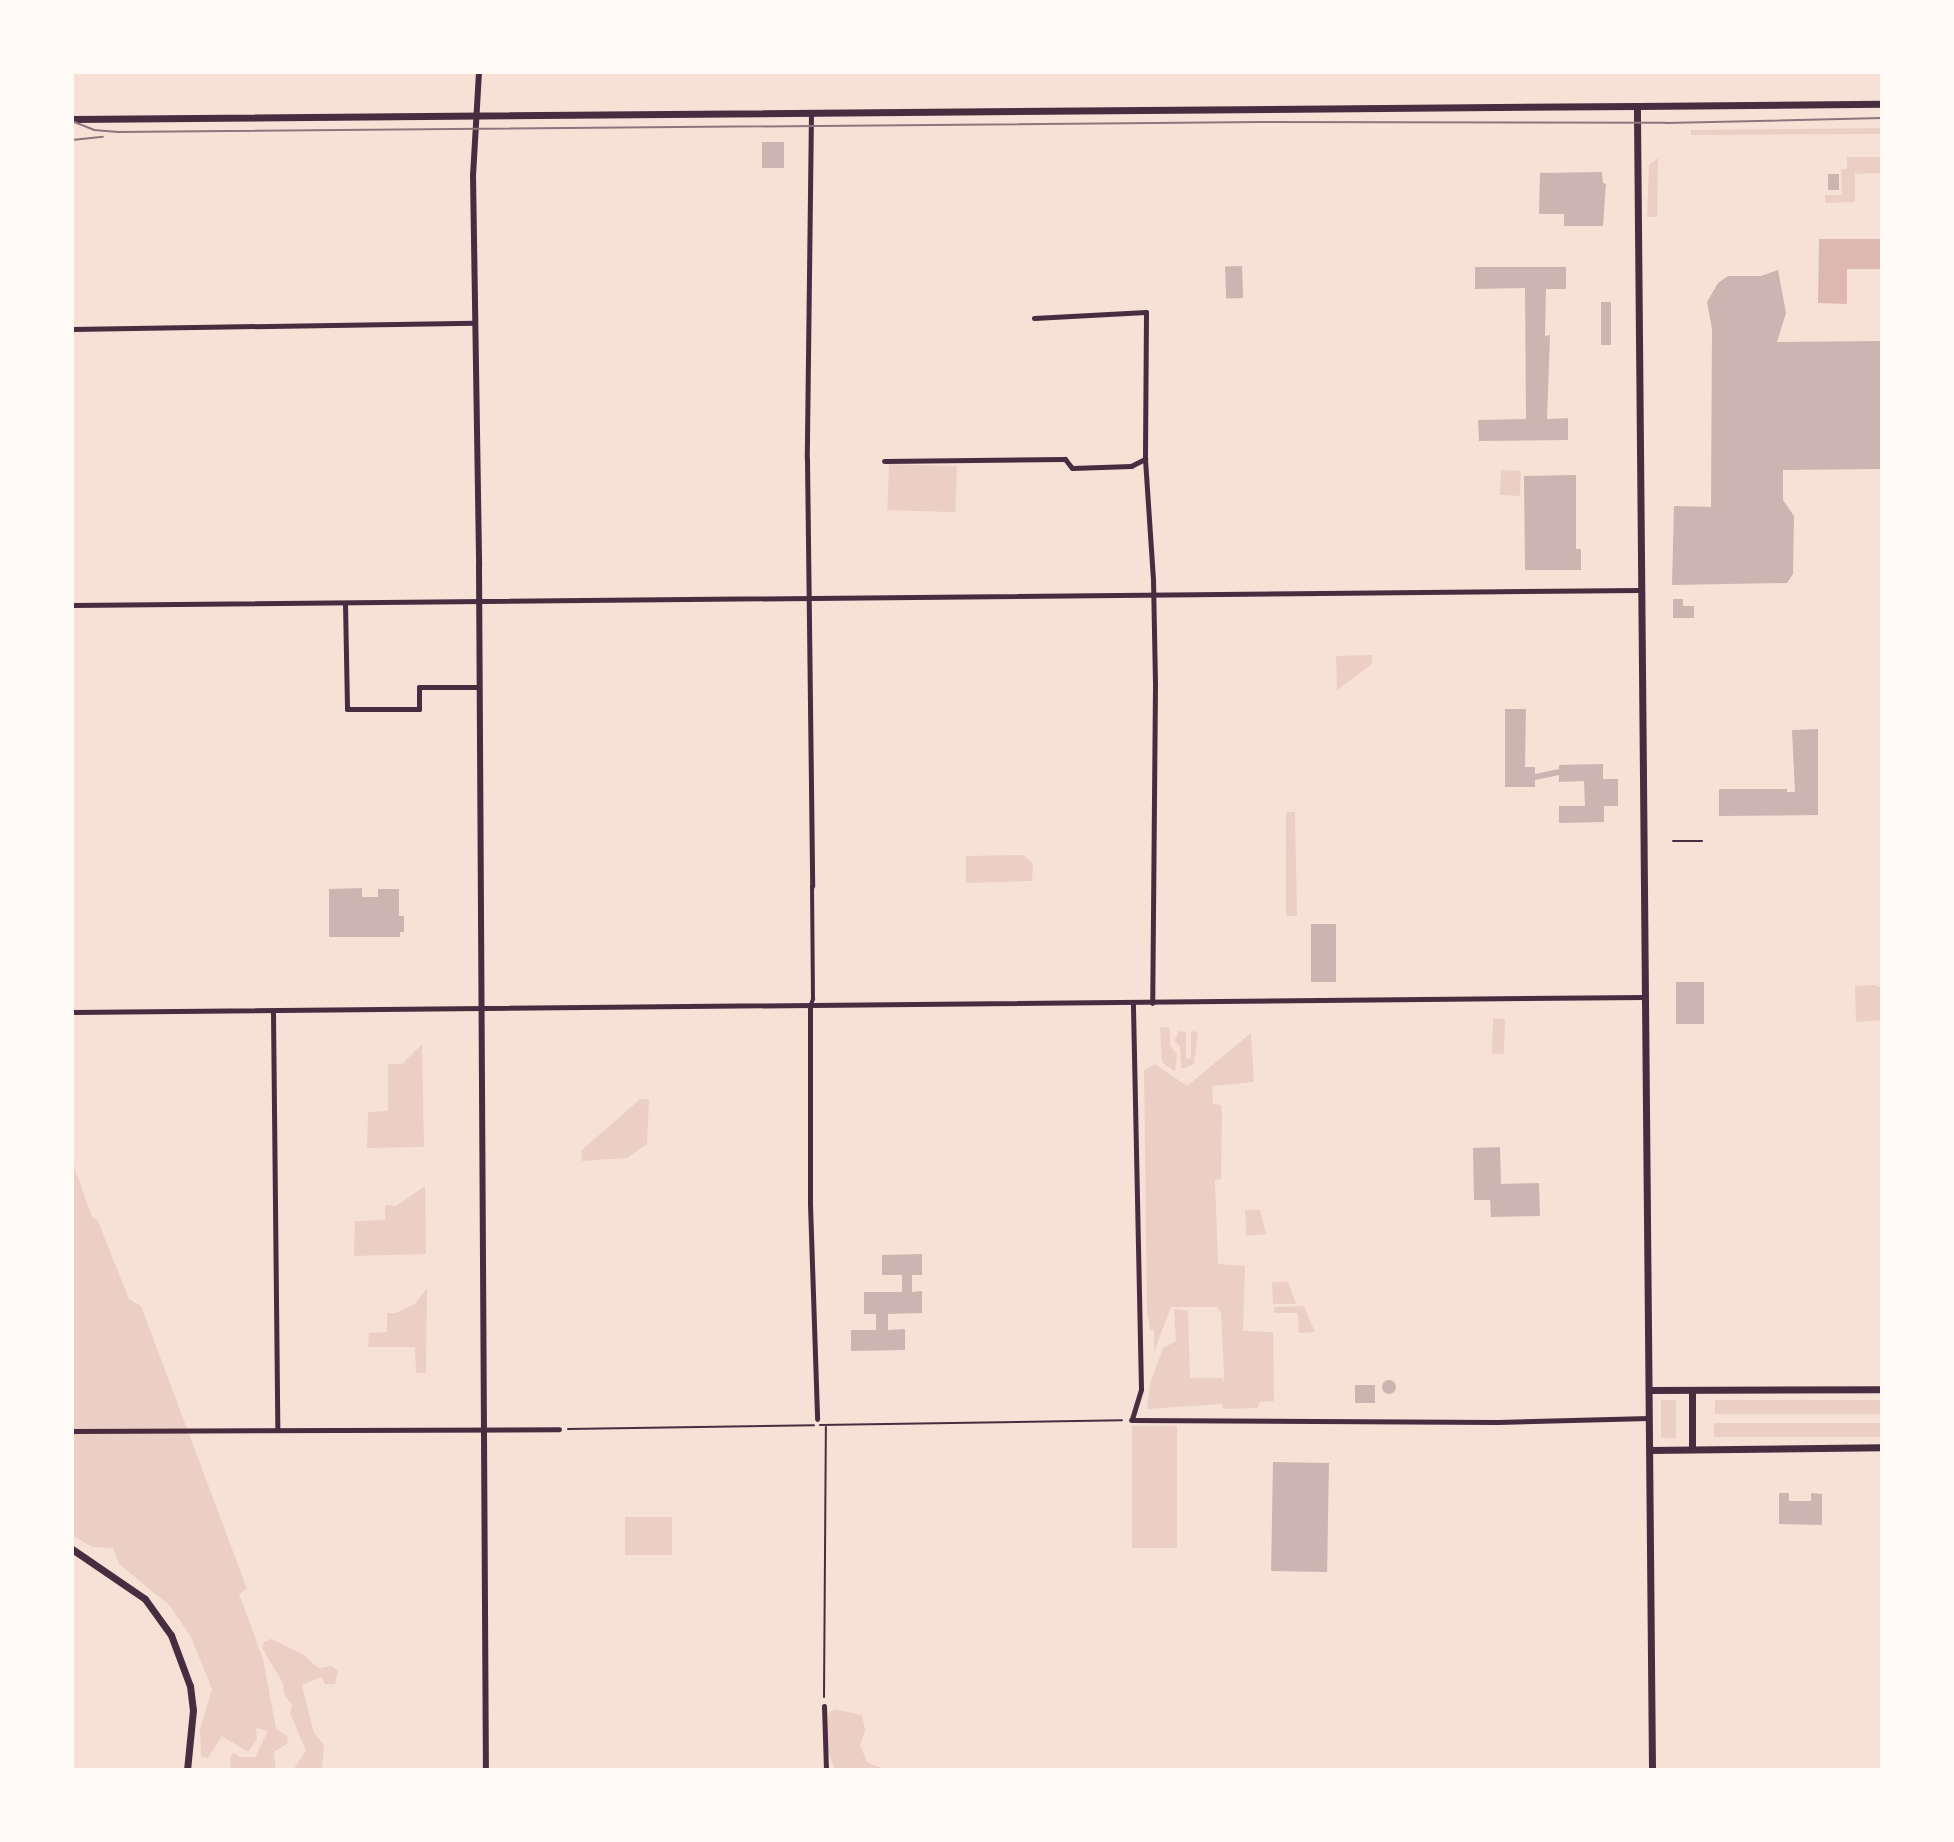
<!DOCTYPE html>
<html>
<head>
<meta charset="utf-8">
<style>
  body { margin:0 }
  #map { position:relative; width:1954px; height:1842px; overflow:hidden; background:#f7e1d7; font-family:"Work Sans",sans-serif }
  div>[style] { position:absolute }
  [style*='--x'] { left:calc(var(--x)*1px); top:calc(var(--y)*1px); width:calc(var(--w)*1px); rotate:calc(var(--a)*1deg) }
  .green>* { inset:0; background:#ebcfc5; transform-origin:0 0 }
  .water>* { inset:0; background:#dcb8b0 }
  .building>* { inset:0; background:#ccb4b1; transform-origin:0 0 }
  .round { border-radius:50% }
  .path>* { height:2px; margin:-1px; padding:0 1px; transform-origin:1px; border-radius:1px; background:#4a2c40 }
  .service>* { height:2px; margin:-1px; padding:0 1px; transform-origin:1px; border-radius:1px; background:#4a2c40 }
  .pedestrian>* { height:4px; margin:-2px; padding:0 2px; transform-origin:2px; border-radius:2px; background:#4a2c40 }
  .minor>* { height:5px; margin:-2.5px; padding:0 2.5px; transform-origin:2.5px; border-radius:2.5px; background:#4a2c40 }
  .tertiary>* { height:6px; margin:-3px; padding:0 3px; transform-origin:3px; border-radius:3px; background:#4a2c40 }
  .secondary>* { height:7px; margin:-3.5px; padding:0 3.5px; transform-origin:3.5px; border-radius:3.5px; background:#4a2c40 }
  .primary>* { height:7px; margin:-3.5px; padding:0 3.5px; transform-origin:3.5px; border-radius:3.5px; background:#4a2c40 }
  .tram>* { height:2px; margin:-1px; padding:0 1px; transform-origin:1px; border-radius:1px; background:#8f747c }
  span { translate:-50% -50%; white-space:nowrap; text-align:center; line-height:1.15; -webkit-text-stroke:6px #fffaf5; paint-order:stroke }
  .frame { position:absolute; inset:0; border:74px solid #fffaf5; pointer-events:none }
</style>
</head>
<body>
<div id="map">
  <div class="green">
    <div style="clip-path:polygon(1882px 128px,1882px 134px,1691px 135px,1691px 130px)"></div>
    <div style="clip-path:polygon(1847px 157px,1882px 157px,1882px 173px,1856px 174px,1855px 171px,1855px 202px,1825px 203px,1825px 195px,1842px 195px,1841px 169px,1847px 169px)"></div>
    <div style="clip-path:polygon(1658px 158px,1657px 217px,1647px 217px,1649px 165px)"></div>
    <div style="left:889px;top:464px;width:68px;height:46px;rotate:2deg"></div>
    <div style="left:1501px;top:470px;width:20px;height:25px;rotate:3deg"></div>
    <div style="clip-path:polygon(1372px 655px,1372px 664px,1337px 690px,1336px 656px)"></div>
    <div style="clip-path:polygon(1286px 812px,1295px 812px,1297px 916px,1286px 916px)"></div>
    <div style="clip-path:polygon(1023px 855px,1033px 863px,1032px 881px,966px 883px,966px 856px)"></div>
    <div style="clip-path:polygon(1875px 985px,1882px 988px,1882px 1020px,1856px 1022px,1855px 986px)"></div>
    <div style="left:1505px;top:1019px;width:35px;height:12px;rotate:92deg"></div>
    <div style="clip-path:polygon(1160px 1027px,1170px 1028px,1170px 1046px,1177px 1054px,1175px 1072px,1162px 1062px)"></div>
    <div style="clip-path:polygon(1179px 1031px,1186px 1032px,1186px 1059px,1191px 1058px,1191px 1031px,1198px 1032px,1194px 1064px,1185px 1068px,1181px 1068px,1180px 1046px,1174px 1041px)"></div>
    <div style="clip-path:polygon(1251px 1033px,1254px 1082px,1212px 1086px,1213px 1104px,1221px 1105px,1222px 1114px,1221px 1179px,1215px 1180px,1218px 1264px,1245px 1266px,1243px 1331px,1273px 1332px,1274px 1401px,1260px 1402px,1257px 1408px,1223px 1409px,1222px 1404px,1147px 1409px,1150px 1384px,1163px 1348px,1176px 1341px,1174px 1309px,1188px 1311px,1190px 1378px,1222px 1378px,1223px 1384px,1224px 1374px,1221px 1313px,1217px 1307px,1171px 1307px,1154px 1352px,1154px 1329px,1150px 1330px,1147px 1311px,1144px 1070px,1155px 1064px,1187px 1086px)"></div>
    <div style="clip-path:polygon(422px 1044px,424px 1147px,367px 1148px,368px 1112px,388px 1111px,388px 1064px,402px 1064px)"></div>
    <div style="clip-path:polygon(640px 1099px,649px 1099px,647px 1144px,627px 1158px,582px 1161px,581px 1151px)"></div>
    <div style="clip-path:polygon(72px 1161px,92px 1217px,98px 1221px,129px 1299px,141px 1306px,247px 1589px,239px 1594px,263px 1659px,276px 1729px,287px 1736px,288px 1743px,274px 1752px,276px 1770px,231px 1770px,230px 1757px,234px 1752px,240px 1757px,255px 1757px,268px 1731px,256px 1728px,257px 1739px,248px 1752px,222px 1736px,208px 1758px,201px 1757px,200px 1729px,212px 1689px,190px 1635px,169px 1605px,119px 1564px,113px 1548px,92px 1547px,72px 1535px)"></div>
    <div style="clip-path:polygon(425px 1186px,426px 1254px,354px 1256px,355px 1221px,385px 1220px,385px 1205px,396px 1206px)"></div>
    <div style="clip-path:polygon(1245px 1210px,1260px 1210px,1266px 1234px,1246px 1236px)"></div>
    <div style="clip-path:polygon(1272px 1282px,1288px 1282px,1296px 1304px,1273px 1304px)"></div>
    <div style="clip-path:polygon(427px 1288px,426px 1373px,416px 1373px,415px 1347px,368px 1347px,369px 1333px,387px 1332px,387px 1313px,396px 1313px,415px 1304px)"></div>
    <div style="clip-path:polygon(1304px 1306px,1315px 1332px,1299px 1333px,1298px 1313px,1274px 1313px,1274px 1307px)"></div>
    <div style="left:1661px;top:1400px;width:15px;height:38px"></div>
    <div style="left:1882px;top:1400px;width:14px;height:167px;rotate:90deg"></div>
    <div style="left:1882px;top:1423px;width:14px;height:168px;rotate:90deg"></div>
    <div style="left:1177px;top:1426px;width:122px;height:45px;rotate:90deg"></div>
    <div style="left:625px;top:1517px;width:47px;height:38px"></div>
    <div style="clip-path:polygon(271px 1639px,304px 1655px,318px 1668px,331px 1666px,338px 1670px,335px 1684px,325px 1684px,321px 1677px,302px 1685px,314px 1733px,324px 1745px,322px 1770px,293px 1770px,306px 1751px,290px 1713px,292px 1705px,284px 1694px,283px 1683px,262px 1648px,264px 1642px)"></div>
    <div style="clip-path:polygon(834px 1709px,862px 1715px,865px 1730px,860px 1746px,868px 1763px,887px 1770px,835px 1770px,828px 1751px,827px 1722px,828px 1714px)"></div>
  </div>
  <div class="water">
    <div style="clip-path:polygon(1819px 239px,1882px 239px,1882px 269px,1847px 269px,1847px 304px,1818px 303px)"></div>
  </div>
  <div class="building">
    <div style="left:762px;top:142px;width:22px;height:26px"></div>
    <div style="clip-path:polygon(1602px 172px,1603px 183px,1606px 184px,1603px 226px,1564px 226px,1564px 214px,1539px 214px,1540px 173px)"></div>
    <div style="left:1828px;top:174px;width:11px;height:16px"></div>
    <div style="left:1242px;top:266px;width:32px;height:17px;rotate:88deg"></div>
    <div style="clip-path:polygon(1475px 267px,1566px 267px,1566px 289px,1546px 289px,1545px 336px,1550px 335px,1547px 419px,1568px 418px,1568px 440px,1479px 441px,1478px 420px,1526px 419px,1525px 288px,1475px 289px)"></div>
    <div style="clip-path:polygon(1778px 270px,1786px 313px,1777px 342px,1880px 341px,1881px 469px,1783px 470px,1783px 500px,1794px 516px,1793px 574px,1787px 583px,1672px 585px,1674px 506px,1711px 507px,1712px 329px,1707px 302px,1718px 283px,1728px 276px,1761px 276px)"></div>
    <div style="left:1601px;top:302px;width:10px;height:43px"></div>
    <div style="clip-path:polygon(1576px 475px,1576px 549px,1581px 549px,1581px 570px,1525px 570px,1524px 476px)"></div>
    <div style="clip-path:polygon(1673px 599px,1683px 599px,1683px 606px,1694px 606px,1694px 618px,1673px 618px)"></div>
    <div style="clip-path:polygon(1505px 709px,1526px 709px,1525px 767px,1535px 767px,1535px 774px,1559px 769px,1559px 765px,1603px 764px,1603px 779px,1618px 779px,1618px 806px,1604px 806px,1604px 822px,1559px 823px,1559px 806px,1585px 806px,1584px 781px,1559px 782px,1559px 775px,1535px 780px,1535px 787px,1505px 787px)"></div>
    <div style="clip-path:polygon(1818px 729px,1818px 815px,1719px 816px,1719px 789px,1787px 789px,1787px 792px,1795px 792px,1792px 730px)"></div>
    <div style="clip-path:polygon(362px 888px,362px 897px,378px 897px,378px 889px,399px 889px,399px 916px,404px 916px,404px 932px,400px 932px,400px 937px,329px 937px,329px 889px)"></div>
    <div style="left:1311px;top:924px;width:25px;height:58px"></div>
    <div style="left:1676px;top:982px;width:28px;height:42px"></div>
    <div style="clip-path:polygon(1500px 1147px,1501px 1184px,1539px 1183px,1540px 1216px,1491px 1217px,1490px 1200px,1474px 1200px,1473px 1148px)"></div>
    <div style="clip-path:polygon(922px 1254px,922px 1275px,912px 1275px,912px 1292px,922px 1291px,922px 1313px,888px 1314px,888px 1330px,905px 1329px,905px 1350px,851px 1351px,851px 1330px,876px 1330px,876px 1314px,864px 1314px,864px 1292px,902px 1292px,902px 1275px,882px 1275px,882px 1255px)"></div>
    <div class="round" style="left:1382px;top:1380px;width:14px;height:14px"></div>
    <div style="left:1355px;top:1385px;width:20px;height:18px"></div>
    <div style="left:1273px;top:1462px;width:56px;height:109px;rotate:1deg"></div>
    <div style="clip-path:polygon(1779px 1493px,1789px 1493px,1789px 1501px,1811px 1501px,1811px 1493px,1822px 1494px,1822px 1525px,1779px 1524px)"></div>
  </div>
  <div class="path">
    <div style="--x:820;--y:1425;--w:302;--a:-0.9"></div>
    <div style="--x:568;--y:1429;--w:246;--a:-0.9"></div>
    <div style="--x:824;--y:1697;--w:270;--a:-89.6"></div>
  </div>
  <div class="service">
    <div style="--x:1673;--y:841;--w:29;--a:0"></div>
  </div>
  <div class="pedestrian">
    <div style="--x:810;--y:1007;--w:9;--a:-69"></div>
    <div style="--x:813;--y:999;--w:113;--a:-90.5"></div>
  </div>
  <div class="minor">
    <div style="--x:811;--y:112;--w:347;--a:90.7"></div>
    <div style="--x:807;--y:459;--w:427;--a:89.3"></div>
    <div style="--x:1034;--y:318;--w:112;--a:-3.1"></div>
    <div style="--x:1146;--y:312;--w:147;--a:90.4"></div>
    <div style="--x:1145;--y:459;--w:120;--a:86.2"></div>
    <div style="--x:1153;--y:579;--w:106;--a:88.9"></div>
    <div style="--x:1155;--y:685;--w:318;--a:90.5"></div>
    <div style="--x:72;--y:329;--w:403;--a:-0.9"></div>
    <div style="--x:884;--y:461;--w:181;--a:-0.6"></div>
    <div style="--x:1065;--y:459;--w:11;--a:52"></div>
    <div style="--x:1072;--y:468;--w:59;--a:-1.9"></div>
    <div style="--x:1131;--y:466;--w:16;--a:-27"></div>
    <div style="--x:345;--y:603;--w:106;--a:88.9"></div>
    <div style="--x:347;--y:709;--w:72;--a:0"></div>
    <div style="--x:419;--y:709;--w:22;--a:-90"></div>
    <div style="--x:419;--y:687;--w:60;--a:0"></div>
    <div style="--x:72;--y:605;--w:1568;--a:-0.55"></div>
    <div style="--x:810;--y:1008;--w:196;--a:90"></div>
    <div style="--x:810;--y:1204;--w:215;--a:88.1"></div>
    <div style="--x:72;--y:1012;--w:1573;--a:-0.55"></div>
    <div style="--x:273;--y:1013;--w:416;--a:89.4"></div>
    <div style="--x:1132;--y:1419;--w:31;--a:-73"></div>
    <div style="--x:1141;--y:1389;--w:386;--a:-91.2"></div>
    <div style="--x:1131;--y:1420;--w:367;--a:0.3"></div>
    <div style="--x:1498;--y:1422;--w:151;--a:-1.5"></div>
    <div style="--x:72;--y:1431;--w:487;--a:-0.2"></div>
    <div style="--x:824;--y:1706;--w:64;--a:88.2"></div>
  </div>
  <div class="tertiary">
    <div style="--x:479;--y:72;--w:103;--a:93.3"></div>
    <div style="--x:473;--y:175;--w:391;--a:89.1"></div>
    <div style="--x:479;--y:566;--w:1204;--a:89.67"></div>
  </div>
  <div class="secondary">
    <div style="--x:72;--y:119;--w:1565;--a:-0.48"></div>
    <div style="--x:72;--y:1549;--w:88;--a:34.4"></div>
    <div style="--x:145;--y:1599;--w:44;--a:54.2"></div>
    <div style="--x:171;--y:1635;--w:54;--a:69.6"></div>
    <div style="--x:190;--y:1686;--w:24;--a:83"></div>
    <div style="--x:193;--y:1710;--w:60;--a:95.7"></div>
  </div>
  <div class="primary">
    <div style="--x:1649;--y:1390;--w:233;--a:-0.2"></div>
    <div style="--x:1692;--y:1449;--w:58;--a:-90"></div>
    <div style="--x:1650;--y:1450;--w:232;--a:-0.7"></div>
    <div style="--x:1652;--y:1770;--w:1664;--a:-90.52"></div>
    <div style="--x:1637;--y:106;--w:245;--a:-0.5"></div>
  </div>
  <div class="tram">
    <div style="--x:72;--y:121;--w:24;--a:22"></div>
    <div style="--x:94;--y:130;--w:24;--a:5"></div>
    <div style="--x:118;--y:132;--w:1144;--a:-0.5"></div>
    <div style="--x:1262;--y:122;--w:404;--a:0.1"></div>
    <div style="--x:1666;--y:123;--w:216;--a:-1.3"></div>
    <div style="--x:72;--y:140;--w:31;--a:-6"></div>
  </div>
  <div class="frame"></div>
</div>
</body>
</html>
